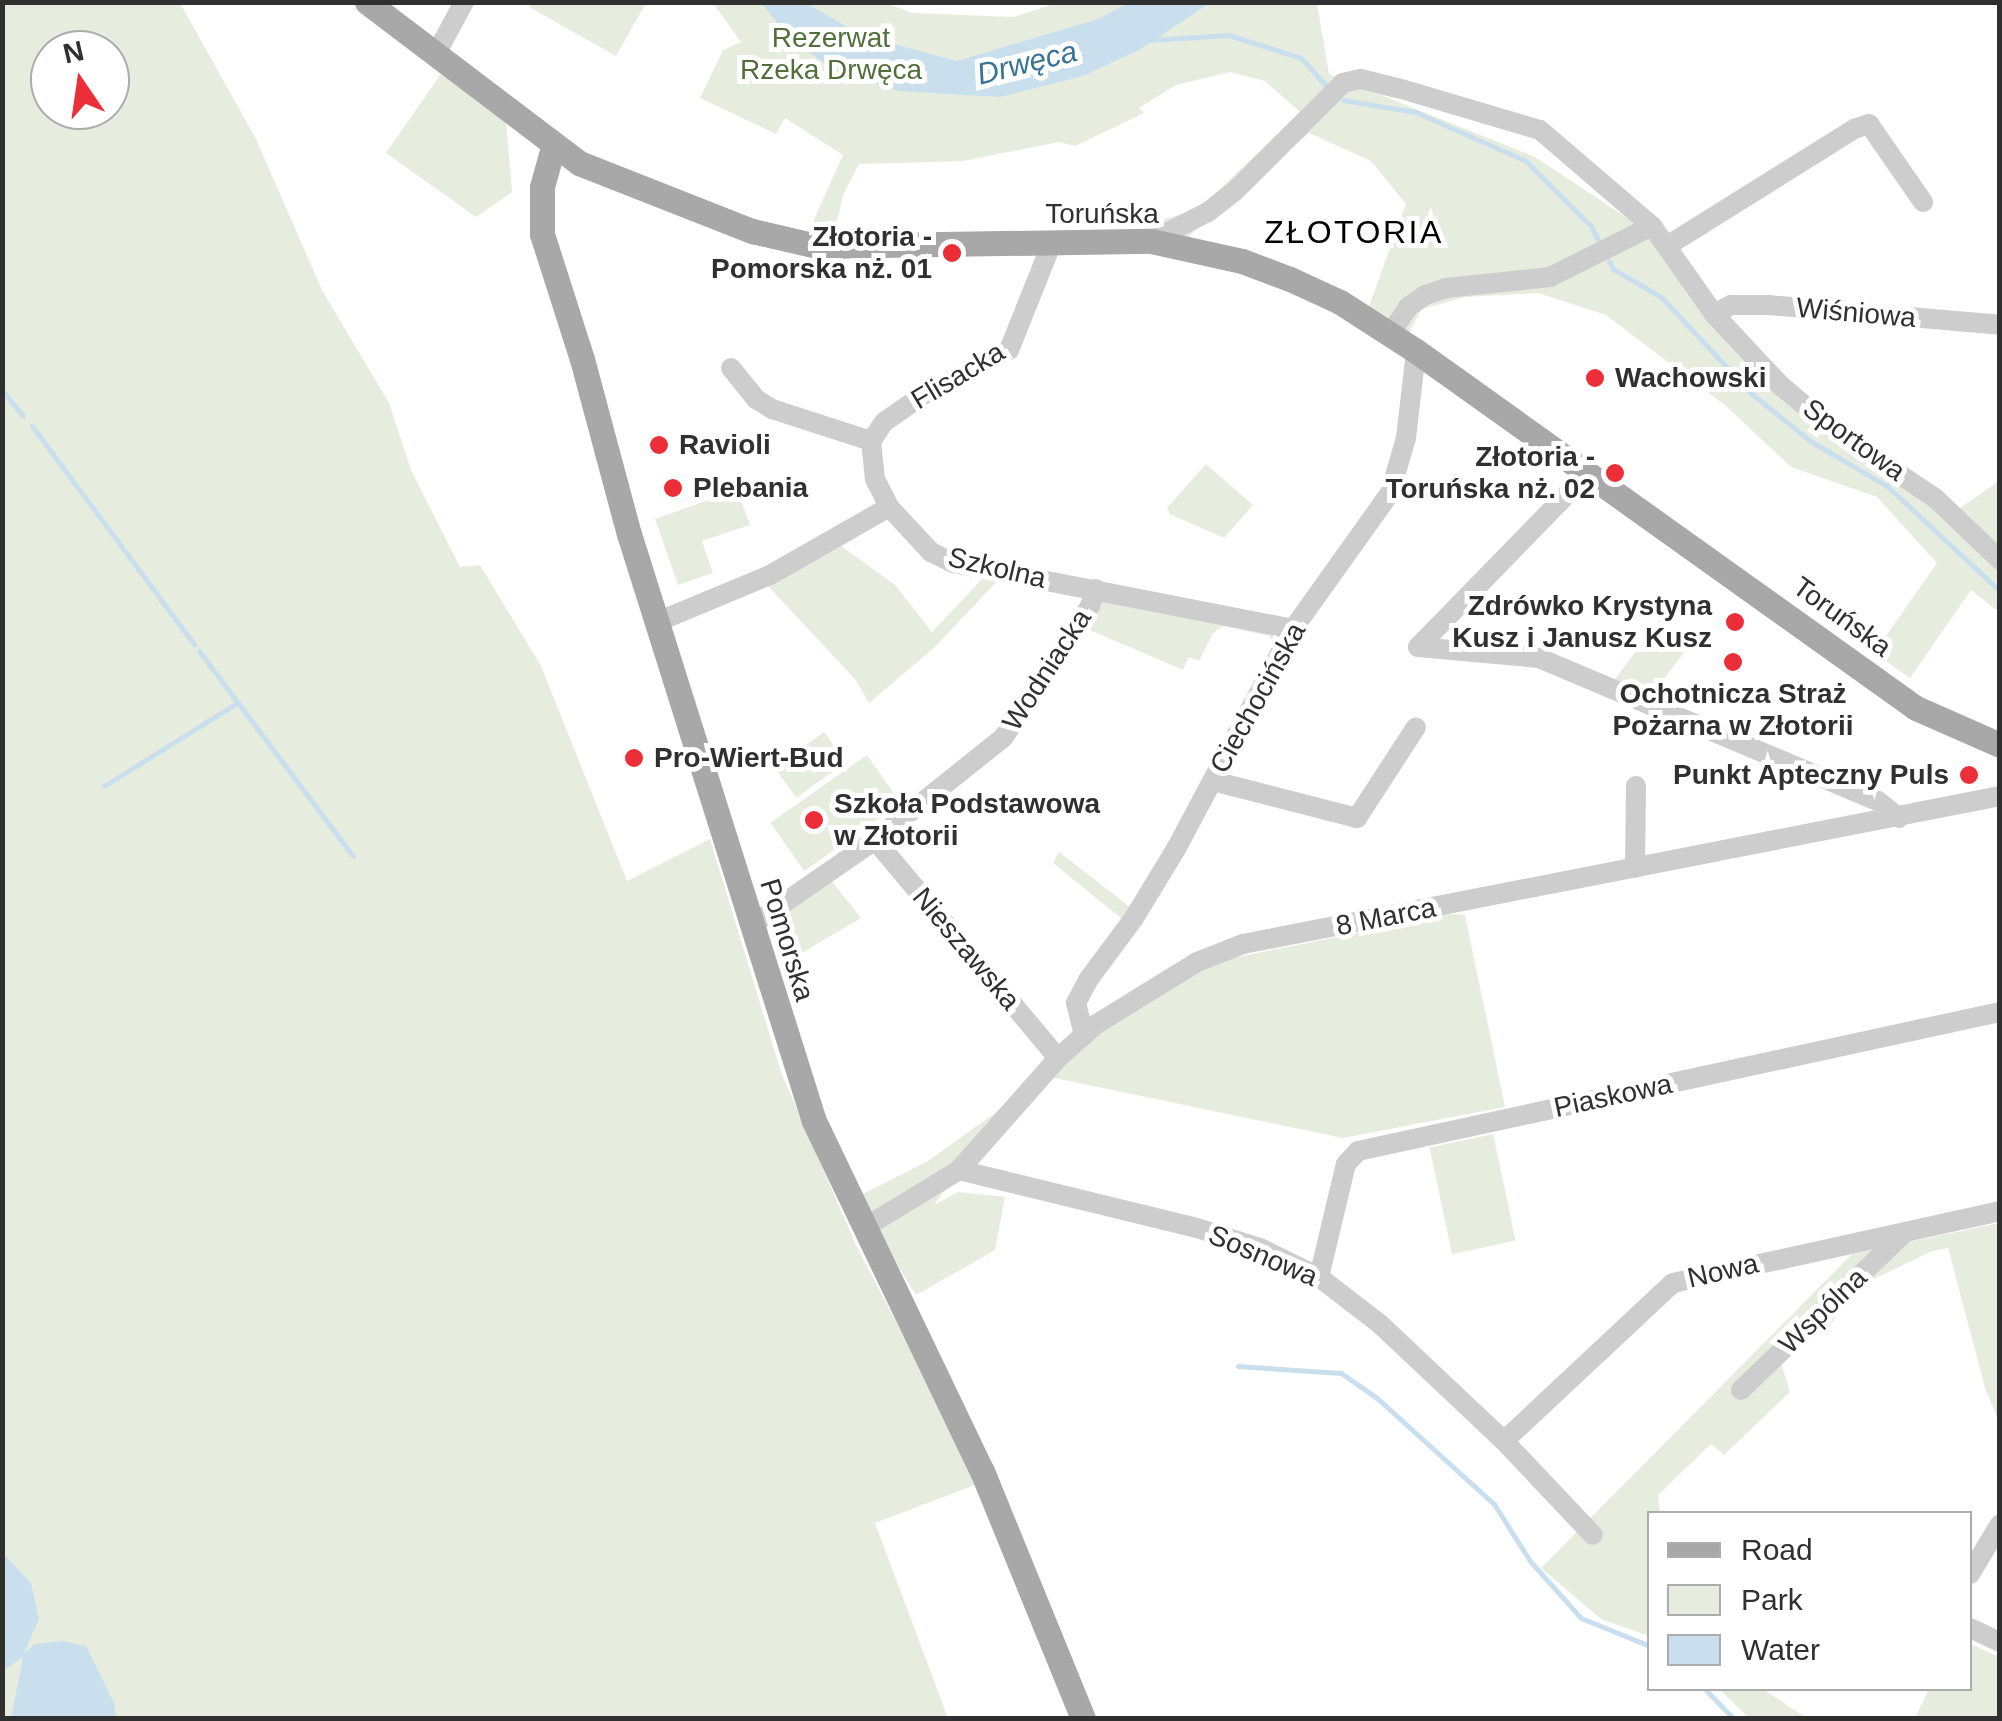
<!DOCTYPE html>
<html>
<head>
<meta charset="utf-8">
<style>
  body { margin:0 }
  #map { position:relative; width:2002px; height:1721px; overflow:hidden; background:#fff; font-family:Helvetica,sans-serif }
  div>[style] { position:absolute }
  [style*='--x'] { left:calc(var(--x)*1px); top:calc(var(--y)*1px); width:calc(var(--w)*1px); rotate:calc(var(--a)*1deg) }
  .green>* { inset:0; background:#e6edde; transform-origin:0 0 }
  .water>* { inset:0; background:#c9dfee }
  .stream>* { height:5px; margin:-2.5px; padding:0 2.5px; transform-origin:2.5px; border-radius:2.5px; background:#c9dfee }
  .minor>* { height:20px; margin:-10px; padding:0 10px; transform-origin:10px; border-radius:10px; background:#cdcdcd }
  .major>* { height:25px; margin:-12.5px; padding:0 12.5px; transform-origin:12.5px; border-radius:12.5px; background:#a8a8a8 }
  .dots>* { width:28px; height:28px; translate:-50% -50%; box-sizing:border-box; border:5px solid #fff; border-radius:50% }
  span { translate:-50% -50%; white-space:nowrap; text-align:center; line-height:1.15; -webkit-text-stroke:10px #fff; paint-order:stroke }
  .park-label { font-size:28px; color:#526e3b }
  .street-label { font-size:28px; color:#303030 }
  .poi-label { font-size:28px; color:#303030; font-weight:700 }
  .right { translate:-100% -50%; text-align:right }
  .left { translate:0 -50%; text-align:left }
  .water-label { font-size:30px; color:#3a7196; font-style:italic }
  .quarter-label { font-size:32px; color:#000; letter-spacing:2.5px }
  .frame { position:absolute; inset:0; border:5px solid #303030; pointer-events:none }
  .legend { position:absolute; left:1647px; top:1511px; width:325px; height:180px; box-sizing:border-box; background:#fff; border:2px solid #acacac; margin:0; padding:12px 18px; list-style:none; font-size:30px; color:#303030 }
  .legend li { display:flex; align-items:center; gap:20px; height:50px }
  .legend b { width:50px; border:2px solid #acacac }
  .north { position:absolute; left:30px; top:30px; width:100px; height:100px; box-sizing:border-box; background:#fff; border:2px solid #acacac; border-radius:50%; rotate:347deg; font-size:28px; font-weight:700; line-height:40px; text-align:center; color:#303030 }
  .north::after { content:''; display:block; margin:auto; width:35px; height:45px; background:#ec2e38; clip-path:polygon(50% 0,100% 100%,50% 72%,0 100%) }
</style>
</head>
<body>
<div id="map">
  <div class="green">
    <div style="clip-path:polygon(1060px 2px,1317px 3px,1329px 74px,1535px 157px,1650px 233px,1725px 316px,1816px 405px,1857px 434px,1946px 518px,1999px 481px,1999px 612px,1971px 590px,1910px 678px,1874px 653px,1937px 563px,1877px 497px,1791px 467px,1726px 406px,1606px 315px,1538px 293px,1465px 297px,1422px 309px,1408px 334px,1368px 309px,1406px 204px,1371px 161px,1309px 133px,1188px 237px,1144px 224px,1198px 210px,1300px 112px,1265px 81px,1230px 72px,1176px 85px,1139px 108px,1144px 113px,1075px 146px,1059px 142px,963px 161px,859px 164px,844px 193px,833px 236px,806px 237px,843px 155px,785px 118px,776px 134px,700px 98px,723px 50px,741px 42px,713px 3px,886px 3px,912px 13px,1014px 17px)"></div>
    <div style="clip-path:polygon(evenodd,3px 3px,180px 3px,256px 139px,322px 290px,389px 403px,411px 470px,460px 567px,480px 565px,541px 666px,627px 881px,710px 839px,781px 1072px,856px 1245px,980px 1483px,875px 1523px,948px 1718px,3px 1718px,3px 3px,50px 50px,110px 50px,110px 110px,50px 110px,50px 50px)"></div>
    <div style="clip-path:polygon(532px 3px,532px 2px,646px 3px,616px 56px,529px 7px)"></div>
    <div style="clip-path:polygon(441px 74px,506px 120px,512px 192px,476px 217px,386px 153px)"></div>
    <div style="clip-path:polygon(1206px 464px,1253px 505px,1224px 538px,1170px 514px,1167px 508px)"></div>
    <div style="clip-path:polygon(737px 490px,750px 525px,702px 541px,713px 573px,678px 585px,655px 519px)"></div>
    <div style="clip-path:polygon(837px 543px,895px 585px,932px 632px,986px 575px,1001px 577px,934px 648px,869px 703px,855px 679px,766px 584px)"></div>
    <div style="clip-path:polygon(1089px 596px,1105px 601px,1107px 596px,1282px 634px,1274px 648px,1270px 636px,1223px 626px,1213px 633px,1199px 661px,1189px 657px,1183px 670px,1083px 627px,1035px 701px,1031px 699px,1012px 736px,946px 796px,830px 879px,861px 918px,785px 963px,772px 910px,1003px 730px)"></div>
    <div style="left:1661px;top:618px;width:39px;height:81px;rotate:37deg"></div>
    <div style="left:824px;top:732px;width:37px;height:61px;rotate:54deg"></div>
    <div style="left:867px;top:755px;width:59px;height:118px;rotate:55deg"></div>
    <div style="clip-path:polygon(1059px 852px,1130px 907px,1122px 919px,1053px 863px)"></div>
    <div style="clip-path:polygon(1450px 914px,1465px 915px,1505px 1107px,1343px 1138px,1050px 1077px,1101px 1024px,1218px 961px)"></div>
    <div style="clip-path:polygon(1009px 1103px,934px 1205px,958px 1192px,1005px 1197px,995px 1250px,916px 1295px,855px 1198px,928px 1161px)"></div>
    <div style="left:1493px;top:1134px;width:109px;height:65px;rotate:78deg"></div>
    <div style="clip-path:polygon(1999px 1223px,1999px 1422px,1985px 1388px,1948px 1248px,1932px 1251px,1876px 1278px,1820px 1334px,1781px 1363px,1790px 1392px,1724px 1455px,1711px 1444px,1658px 1495px,1660px 1513px,1650px 1514px,1649px 1636px,1601px 1619px,1541px 1568px,1852px 1254px)"></div>
    <div style="clip-path:polygon(1970px 1644px,1999px 1657px,1999px 1718px,1915px 1718px,1929px 1689px,1970px 1688px)"></div>
    <div style="clip-path:polygon(1719px 1689px,1763px 1689px,1806px 1718px,1749px 1718px)"></div>
  </div>
  <div class="water">
    <div style="clip-path:polygon(761px 3px,807px 3px,860px 35px,957px 61px,1098px 19px,1128px 3px,1210px 3px,1141px 49px,1083px 76px,1000px 97px,899px 91px,843px 75px,793px 42px)"></div>
    <div style="clip-path:polygon(2px 1552px,31px 1583px,39px 1619px,24px 1653px,35px 1644px,63px 1641px,86px 1646px,114px 1703px,116px 1718px,11px 1718px,23px 1657px,3px 1671px)"></div>
  </div>
  <div class="stream">
    <div style="--x:1149;--y:40;--w:80;--a:-3.6"></div>
    <div style="--x:1229;--y:35;--w:76;--a:17.7"></div>
    <div style="--x:1301;--y:58;--w:42;--a:47.9"></div>
    <div style="--x:1343;--y:100;--w:73;--a:9.5"></div>
    <div style="--x:1415;--y:112;--w:121;--a:23.8"></div>
    <div style="--x:1526;--y:161;--w:92;--a:45"></div>
    <div style="--x:1591;--y:226;--w:16;--a:63"></div>
    <div style="--x:1609;--y:261;--w:9;--a:63"></div>
    <div style="--x:1613;--y:269;--w:56;--a:30.3"></div>
    <div style="--x:1661;--y:297;--w:132;--a:46.8"></div>
    <div style="--x:1751;--y:393;--w:76;--a:39.1"></div>
    <div style="--x:1810;--y:441;--w:89;--a:30.3"></div>
    <div style="--x:1887;--y:486;--w:154;--a:42.9"></div>
    <div style="--x:2;--y:390;--w:33;--a:51"></div>
    <div style="--x:32;--y:426;--w:272;--a:53.4"></div>
    <div style="--x:199;--y:651;--w:256;--a:53.1"></div>
    <div style="--x:104;--y:786;--w:157;--a:-32"></div>
    <div style="--x:1238;--y:1366;--w:103;--a:3.9"></div>
    <div style="--x:1341;--y:1373;--w:44;--a:34.8"></div>
    <div style="--x:1377;--y:1398;--w:158;--a:42.2"></div>
    <div style="--x:1494;--y:1504;--w:67;--a:57.7"></div>
    <div style="--x:1530;--y:1561;--w:76;--a:48.2"></div>
    <div style="--x:1581;--y:1618;--w:74;--a:22.1"></div>
    <div style="--x:1704;--y:1688;--w:42;--a:46"></div>
  </div>
  <div class="minor">
    <div style="--x:437;--y:52;--w:57;--a:-61.6"></div>
    <div style="--x:1151;--y:241;--w:64;--a:-27"></div>
    <div style="--x:1208;--y:212;--w:33;--a:-38"></div>
    <div style="--x:1234;--y:192;--w:154;--a:-45"></div>
    <div style="--x:1343;--y:83;--w:18;--a:-13"></div>
    <div style="--x:1361;--y:79;--w:38;--a:14"></div>
    <div style="--x:1398;--y:88;--w:148;--a:16.5"></div>
    <div style="--x:1540;--y:130;--w:148;--a:40.6"></div>
    <div style="--x:1652;--y:226;--w:108;--a:54.8"></div>
    <div style="--x:1714;--y:314;--w:98;--a:47.1"></div>
    <div style="--x:1781;--y:386;--w:79;--a:39.3"></div>
    <div style="--x:1842;--y:436;--w:112;--a:33.7"></div>
    <div style="--x:1935;--y:498;--w:90;--a:43.6"></div>
    <div style="--x:1051;--y:245;--w:113;--a:111.8"></div>
    <div style="--x:1009;--y:350;--w:97;--a:152.4"></div>
    <div style="--x:923;--y:395;--w:47;--a:145.3"></div>
    <div style="--x:884;--y:422;--w:23;--a:124"></div>
    <div style="--x:871;--y:441;--w:38;--a:84"></div>
    <div style="--x:875;--y:479;--w:31;--a:63"></div>
    <div style="--x:889;--y:507;--w:62;--a:47"></div>
    <div style="--x:931;--y:552;--w:25;--a:26"></div>
    <div style="--x:954;--y:563;--w:345;--a:11"></div>
    <div style="--x:1667;--y:246;--w:221;--a:-32"></div>
    <div style="--x:1854;--y:129;--w:16;--a:-18"></div>
    <div style="--x:1869;--y:124;--w:95;--a:55.3"></div>
    <div style="--x:1714;--y:314;--w:19;--a:-28"></div>
    <div style="--x:1731;--y:305;--w:38;--a:0"></div>
    <div style="--x:1769;--y:305;--w:232;--a:4.9"></div>
    <div style="--x:1390;--y:334;--w:32;--a:-56"></div>
    <div style="--x:1408;--y:307;--w:21;--a:-35"></div>
    <div style="--x:1425;--y:295;--w:22;--a:-18"></div>
    <div style="--x:1446;--y:288;--w:105;--a:-6"></div>
    <div style="--x:1550;--y:277;--w:114;--a:-26.6"></div>
    <div style="--x:731;--y:368;--w:40;--a:51"></div>
    <div style="--x:756;--y:399;--w:19;--a:32"></div>
    <div style="--x:772;--y:409;--w:104;--a:17.9"></div>
    <div style="--x:657;--y:622;--w:122;--a:-22.6"></div>
    <div style="--x:770;--y:575;--w:137;--a:-29.7"></div>
    <div style="--x:1418;--y:647;--w:121;--a:5.2"></div>
    <div style="--x:1539;--y:658;--w:368;--a:22.9"></div>
    <div style="--x:1878;--y:801;--w:27;--a:39"></div>
    <div style="--x:1418;--y:647;--w:243;--a:-45.7"></div>
    <div style="--x:1213;--y:781;--w:149;--a:14.4"></div>
    <div style="--x:1357;--y:818;--w:108;--a:-57"></div>
    <div style="--x:875;--y:840;--w:285;--a:50"></div>
    <div style="--x:1635;--y:868;--w:82;--a:-89.3"></div>
    <div style="--x:752;--y:925;--w:150;--a:-34.6"></div>
    <div style="--x:875;--y:840;--w:164;--a:-38.6"></div>
    <div style="--x:1003;--y:738;--w:158;--a:-56.6"></div>
    <div style="--x:1090;--y:606;--w:18;--a:-71"></div>
    <div style="--x:1084;--y:1035;--w:33;--a:-104"></div>
    <div style="--x:1076;--y:1003;--w:26;--a:-62"></div>
    <div style="--x:1088;--y:980;--w:77;--a:-53.4"></div>
    <div style="--x:1134;--y:918;--w:81;--a:-58.7"></div>
    <div style="--x:1176;--y:849;--w:249;--a:-62"></div>
    <div style="--x:1293;--y:629;--w:167;--a:-54.5"></div>
    <div style="--x:1390;--y:493;--w:57;--a:-73.8"></div>
    <div style="--x:1406;--y:438;--w:88;--a:-83.4"></div>
    <div style="--x:959;--y:1170;--w:245;--a:13.7"></div>
    <div style="--x:1197;--y:1228;--w:66;--a:17.6"></div>
    <div style="--x:1260;--y:1248;--w:66;--a:26.2"></div>
    <div style="--x:1319;--y:1277;--w:78;--a:37.7"></div>
    <div style="--x:1381;--y:1325;--w:169;--a:43.3"></div>
    <div style="--x:1504;--y:1441;--w:129;--a:46.6"></div>
    <div style="--x:864;--y:1228;--w:111;--a:-31.4"></div>
    <div style="--x:959;--y:1170;--w:149;--a:-48.5"></div>
    <div style="--x:1058;--y:1058;--w:50;--a:-41.7"></div>
    <div style="--x:1095;--y:1025;--w:120;--a:-31.7"></div>
    <div style="--x:1197;--y:962;--w:49;--a:-21.4"></div>
    <div style="--x:1243;--y:944;--w:771;--a:-11.06"></div>
    <div style="--x:1319;--y:1277;--w:116;--a:-76.6"></div>
    <div style="--x:1346;--y:1164;--w:18;--a:-47"></div>
    <div style="--x:1358;--y:1151;--w:657;--a:-12.22"></div>
    <div style="--x:1741;--y:1390;--w:226;--a:-43.9"></div>
    <div style="--x:1504;--y:1441;--w:231;--a:-43.1"></div>
    <div style="--x:1673;--y:1283;--w:335;--a:-12.4"></div>
    <div style="--x:1970;--y:1574;--w:58;--a:-59"></div>
    <div style="--x:1970;--y:1628;--w:33;--a:25"></div>
  </div>
  <div class="major">
    <div style="--x:367;--y:2;--w:266;--a:37.2"></div>
    <div style="--x:579;--y:163;--w:186;--a:21.5"></div>
    <div style="--x:752;--y:231;--w:67;--a:13"></div>
    <div style="--x:817;--y:246;--w:334;--a:-0.9"></div>
    <div style="--x:1151;--y:241;--w:93;--a:12.4"></div>
    <div style="--x:1242;--y:261;--w:51;--a:20.6"></div>
    <div style="--x:1290;--y:279;--w:55;--a:24.7"></div>
    <div style="--x:1340;--y:302;--w:90;--a:32.8"></div>
    <div style="--x:1416;--y:351;--w:614;--a:35.53"></div>
    <div style="--x:1916;--y:708;--w:92;--a:23.8"></div>
    <div style="--x:553;--y:147;--w:41;--a:105.4"></div>
    <div style="--x:542;--y:187;--w:47;--a:90"></div>
    <div style="--x:542;--y:234;--w:131;--a:72.3"></div>
    <div style="--x:582;--y:359;--w:181;--a:75"></div>
    <div style="--x:629;--y:534;--w:615;--a:72.51"></div>
    <div style="--x:814;--y:1121;--w:388;--a:64.4"></div>
    <div style="--x:982;--y:1471;--w:267;--a:67.8"></div>
  </div>
  <div class="dots">
    <div style="left:952px;top:253px;background:#ec2e38"></div>
    <div style="left:1595px;top:378px;background:#ec2e38"></div>
    <div style="left:659px;top:445px;background:#ec2e38"></div>
    <div style="left:1615px;top:473px;background:#ec2e38"></div>
    <div style="left:673px;top:488px;background:#ec2e38"></div>
    <div style="left:1735px;top:622px;background:#ec2e38"></div>
    <div style="left:1733px;top:662px;background:#ec2e38"></div>
    <div style="left:634px;top:758px;background:#ec2e38"></div>
    <div style="left:1969px;top:775px;background:#ec2e38"></div>
    <div style="left:814px;top:820px;background:#ec2e38"></div>
  </div>
  <div class="park-label">
    <span style="left:831px;top:54px">Rezerwat<br>Rzeka Drwęca</span>
  </div>
  <div class="street-label">
    <span style="left:1102px;top:214px">Toruńska</span>
    <span style="left:1856px;top:313px;rotate:5deg">Wiśniowa</span>
    <span style="left:958px;top:376px;rotate:-31deg">Flisacka</span>
    <span style="left:1854px;top:440px;rotate:36deg">Sportowa</span>
    <span style="left:997px;top:568px;rotate:13deg">Szkolna</span>
    <span style="left:1842px;top:617px;rotate:36deg">Toruńska</span>
    <span style="left:1047px;top:670px;rotate:-57deg">Wodniacka</span>
    <span style="left:1258px;top:698px;rotate:-61deg">Ciechocińska</span>
    <span style="left:1386px;top:917px;rotate:-11deg">8 Marca</span>
    <span style="left:787px;top:940px;rotate:73deg">Pomorska</span>
    <span style="left:966px;top:949px;rotate:50deg">Nieszawska</span>
    <span style="left:1613px;top:1096px;rotate:-12deg">Piaskowa</span>
    <span style="left:1263px;top:1256px;rotate:23deg">Sosnowa</span>
    <span style="left:1723px;top:1271px;rotate:-13deg">Nowa</span>
    <span style="left:1823px;top:1311px;rotate:-44deg">Wspólna</span>
  </div>
  <div class="poi-label">
    <span class="right" style="left:932px;top:253px">Złotoria -<br>Pomorska nż. 01</span>
    <span class="left" style="left:1615px;top:378px">Wachowski</span>
    <span class="left" style="left:679px;top:445px">Ravioli</span>
    <span class="right" style="left:1595px;top:473px">Złotoria -<br>Toruńska nż. 02</span>
    <span class="left" style="left:693px;top:488px">Plebania</span>
    <span class="right" style="left:1712px;top:622px">Zdrówko Krystyna<br>Kusz i Janusz Kusz</span>
    <span style="left:1733px;top:710px">Ochotnicza Straż<br>Pożarna w Złotorii</span>
    <span class="left" style="left:654px;top:758px">Pro-Wiert-Bud</span>
    <span class="right" style="left:1949px;top:775px">Punkt Apteczny Puls</span>
    <span class="left" style="left:834px;top:820px">Szkoła Podstawowa<br>w Złotorii</span>
  </div>
  <div class="water-label">
    <span style="left:1027px;top:63px;rotate:-14deg">Drwęca</span>
  </div>
  <div class="quarter-label">
    <span style="left:1354px;top:232px">ZŁOTORIA</span>
  </div>
  <div class="frame"></div>
  <ul class="legend">
  <li><b style="height:12px;background:#a8a8a8"></b>Road</li>
  <li><b style="height:28px;background:#e6edde"></b>Park</li>
  <li><b style="height:28px;background:#c9dfee"></b>Water</li>
  </ul>
  <div class="north">N</div>
</div>
</body>
</html>
